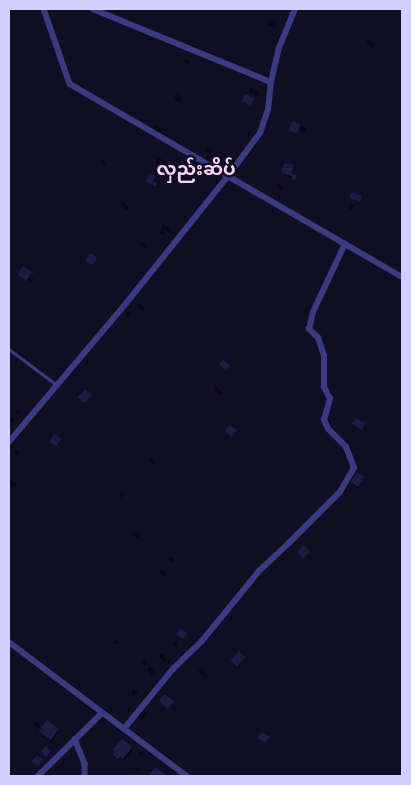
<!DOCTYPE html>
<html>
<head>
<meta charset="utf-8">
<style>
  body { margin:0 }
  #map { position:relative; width:411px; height:785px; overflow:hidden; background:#100e23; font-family:"IBM Plex Sans","Noto Sans Myanmar",sans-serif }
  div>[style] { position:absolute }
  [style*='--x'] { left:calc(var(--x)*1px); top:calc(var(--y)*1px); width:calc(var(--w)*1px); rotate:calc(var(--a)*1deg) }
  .shadow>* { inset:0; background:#0007; transform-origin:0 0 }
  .round { border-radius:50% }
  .building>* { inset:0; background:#1f1a44; transform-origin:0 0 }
  .lane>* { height:2.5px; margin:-1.25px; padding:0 1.25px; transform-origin:1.25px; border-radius:1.25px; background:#393b82 }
  .street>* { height:5.5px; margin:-2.75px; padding:0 2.75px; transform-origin:2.75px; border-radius:2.75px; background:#393b82 }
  span { translate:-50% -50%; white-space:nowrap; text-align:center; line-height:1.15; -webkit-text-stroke:5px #100e23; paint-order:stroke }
  .quarter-label { font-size:18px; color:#ffd2f2; font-weight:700 }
  .frame { position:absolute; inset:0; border:10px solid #d2d0ff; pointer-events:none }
</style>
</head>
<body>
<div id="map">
  <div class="shadow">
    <div style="clip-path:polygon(269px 19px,276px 22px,275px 28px,268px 25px)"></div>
    <div style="clip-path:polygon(368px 39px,375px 44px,373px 48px,366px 44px)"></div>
    <div style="clip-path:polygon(185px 59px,189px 61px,188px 64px,184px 62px)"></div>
    <div style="clip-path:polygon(250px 88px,259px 92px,258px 96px,249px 93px)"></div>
    <div style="clip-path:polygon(176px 94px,182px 97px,180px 103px,174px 100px)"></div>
    <div style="clip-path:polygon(155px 125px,162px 130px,159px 134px,153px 129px)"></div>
    <div class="round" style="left:300px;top:127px;width:6px;height:6px"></div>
    <div style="clip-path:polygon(206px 147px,212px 150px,211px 154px,205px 151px)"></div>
    <div class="round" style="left:205.5px;top:154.5px;width:5px;height:5px"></div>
    <div style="clip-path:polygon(156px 156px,165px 161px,162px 169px,156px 166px)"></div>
    <div style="clip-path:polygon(102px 160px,106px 162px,105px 165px,101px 163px)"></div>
    <div style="clip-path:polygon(294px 166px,293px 177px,284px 175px,283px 173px)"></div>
    <div style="clip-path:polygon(278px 183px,284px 187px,282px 191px,276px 187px)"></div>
    <div style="clip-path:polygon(123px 201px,129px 208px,127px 210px,120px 206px)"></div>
    <div style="left:350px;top:204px;width:4px;height:5px;rotate:14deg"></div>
    <div style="clip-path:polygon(163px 224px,171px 229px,169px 232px,164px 230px,165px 235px,160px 233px)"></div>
    <div style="clip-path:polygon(141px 241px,147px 245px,147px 249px,140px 246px)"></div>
    <div style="clip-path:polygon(31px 272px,30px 277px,34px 279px,32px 282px,19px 275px)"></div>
    <div style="clip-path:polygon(140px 303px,145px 308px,142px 312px,137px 307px)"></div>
    <div style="left:128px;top:312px;width:4px;height:3px;rotate:45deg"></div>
    <div style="clip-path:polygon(216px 387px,223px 393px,221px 396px,214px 389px)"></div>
    <div style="clip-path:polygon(17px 410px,21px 412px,19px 415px,15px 412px)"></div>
    <div style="left:12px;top:417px;width:4px;height:4px;rotate:45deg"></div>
    <div style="clip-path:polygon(16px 450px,20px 453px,18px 456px,14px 452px)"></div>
    <div style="clip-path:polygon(151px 457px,155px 462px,153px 464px,149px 460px)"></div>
    <div style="clip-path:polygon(9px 477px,16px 485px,12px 488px,9px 483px)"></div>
    <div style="clip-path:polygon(364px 478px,358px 488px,352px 484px)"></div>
    <div style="clip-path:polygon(122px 491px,125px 493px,121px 498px,119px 496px)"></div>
    <div style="clip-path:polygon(134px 531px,140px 535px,138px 539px,132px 535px)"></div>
    <div style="left:170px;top:556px;width:5px;height:4px;rotate:37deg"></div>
    <div style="clip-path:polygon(160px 569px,166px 572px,165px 577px,159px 574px)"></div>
    <div style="clip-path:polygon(115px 640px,118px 642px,116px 645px,113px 642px)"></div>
    <div style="clip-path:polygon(174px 642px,178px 645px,176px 647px,172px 644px)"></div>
    <div style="clip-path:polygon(161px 653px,167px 659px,165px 662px,158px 656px)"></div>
    <div style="clip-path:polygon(245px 658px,238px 668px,233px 663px)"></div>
    <div style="clip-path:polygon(144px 660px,147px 663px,145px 666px,142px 664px)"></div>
    <div style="clip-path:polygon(149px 666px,155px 671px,152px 675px,147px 670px)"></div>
    <div style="clip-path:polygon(201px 668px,208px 675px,205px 678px,198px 672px)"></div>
    <div style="clip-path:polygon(134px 689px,138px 692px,134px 696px,131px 693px)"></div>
    <div style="left:144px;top:710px;width:6px;height:8px;rotate:45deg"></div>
    <div style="left:36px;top:722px;width:6px;height:4px;rotate:45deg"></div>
    <div style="clip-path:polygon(58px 730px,59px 732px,51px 742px,39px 732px)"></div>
    <div style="clip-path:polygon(122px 741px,133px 751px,125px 760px,122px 758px,120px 761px,114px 755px,114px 750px)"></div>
    <div style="clip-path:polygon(140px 751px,144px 753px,142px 756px,138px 754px)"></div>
    <div style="left:137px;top:767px;width:4px;height:4px;rotate:34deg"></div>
  </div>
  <div class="building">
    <div style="left:245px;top:94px;width:10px;height:8px;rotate:24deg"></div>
    <div style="left:292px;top:121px;width:9px;height:10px;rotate:21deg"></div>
    <div style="clip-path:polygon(284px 163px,294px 165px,292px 174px,297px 175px,296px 180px,292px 179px,292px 176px,281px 173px)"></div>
    <div style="clip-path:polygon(149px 173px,156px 175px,153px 182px,157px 183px,156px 187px,146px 182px)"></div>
    <div style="left:351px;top:192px;width:12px;height:6px;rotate:20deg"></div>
    <div style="clip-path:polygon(90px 253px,97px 257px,93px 265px,85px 261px)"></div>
    <div style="left:23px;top:266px;width:11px;height:10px;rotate:34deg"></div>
    <div style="clip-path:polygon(223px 359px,230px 366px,226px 371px,219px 365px)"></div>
    <div style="left:85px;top:389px;width:9px;height:11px;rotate:41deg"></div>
    <div style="clip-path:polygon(356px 418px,365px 423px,362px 430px,352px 424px)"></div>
    <div style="clip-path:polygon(229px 425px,237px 430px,232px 437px,225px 431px)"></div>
    <div style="clip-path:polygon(54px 434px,61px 439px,56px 446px,49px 442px)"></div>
    <div style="left:357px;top:472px;width:9px;height:12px;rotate:32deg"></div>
    <div style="clip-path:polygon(303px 545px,310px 551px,303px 558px,297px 552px)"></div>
    <div style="left:180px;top:628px;width:9px;height:7px;rotate:36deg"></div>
    <div style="left:239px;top:651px;width:9px;height:13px;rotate:41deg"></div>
    <div style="clip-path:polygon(164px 694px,174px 701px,168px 709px,159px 701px)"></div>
    <div style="left:47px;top:720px;width:15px;height:14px;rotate:37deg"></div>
    <div style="clip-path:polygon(262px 732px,270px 737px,265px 743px,257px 738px)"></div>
    <div style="clip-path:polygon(122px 739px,132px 747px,123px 759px,120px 757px,118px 759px,113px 755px,115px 752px,112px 750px)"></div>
    <div style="clip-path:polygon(46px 746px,51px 751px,46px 757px,40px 752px)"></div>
    <div style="left:37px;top:755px;width:8px;height:8px;rotate:40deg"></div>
    <div style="clip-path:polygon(155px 767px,166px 775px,165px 776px,148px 776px)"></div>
  </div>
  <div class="lane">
    <div style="--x:9;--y:349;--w:60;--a:36.9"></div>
  </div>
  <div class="street">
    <div style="--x:44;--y:9;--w:79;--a:70.9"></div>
    <div style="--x:70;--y:84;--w:183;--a:30.2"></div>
    <div style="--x:228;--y:176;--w:54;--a:-53.3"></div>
    <div style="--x:260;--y:133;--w:24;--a:-71"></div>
    <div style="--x:268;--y:110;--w:28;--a:-84"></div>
    <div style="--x:271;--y:82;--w:35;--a:-77"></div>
    <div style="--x:279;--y:48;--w:42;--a:-67.7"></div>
    <div style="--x:93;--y:9;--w:192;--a:22.3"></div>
    <div style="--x:9;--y:442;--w:178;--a:-49.8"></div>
    <div style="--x:124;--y:306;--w:166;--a:-51.3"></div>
    <div style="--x:228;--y:176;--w:201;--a:30.1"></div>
    <div style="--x:9;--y:642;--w:223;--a:37"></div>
    <div style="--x:124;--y:729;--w:77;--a:-50.8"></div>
    <div style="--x:173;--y:669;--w:40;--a:-44"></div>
    <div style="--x:202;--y:641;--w:90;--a:-50.8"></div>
    <div style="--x:259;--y:571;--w:41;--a:-43"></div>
    <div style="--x:289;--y:543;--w:72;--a:-45"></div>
    <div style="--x:340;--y:492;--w:28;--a:-60"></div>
    <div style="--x:354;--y:468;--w:22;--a:-111"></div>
    <div style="--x:346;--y:447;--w:25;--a:-135"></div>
    <div style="--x:328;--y:429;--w:10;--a:-114"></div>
    <div style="--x:324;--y:420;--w:22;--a:-74"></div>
    <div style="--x:330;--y:399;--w:13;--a:-117"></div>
    <div style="--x:324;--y:387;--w:31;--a:-90"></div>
    <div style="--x:324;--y:356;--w:19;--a:-108"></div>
    <div style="--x:318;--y:338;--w:13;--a:-135"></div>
    <div style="--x:309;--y:329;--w:17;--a:-77"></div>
    <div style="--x:313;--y:312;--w:75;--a:-64.8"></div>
    <div style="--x:75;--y:739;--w:27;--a:68"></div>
    <div style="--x:85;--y:764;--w:12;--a:90"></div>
    <div style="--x:38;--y:776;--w:90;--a:-44.5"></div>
  </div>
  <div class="quarter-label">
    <span style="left:196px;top:169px">လှည်းဆိပ်</span>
  </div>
  <div class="frame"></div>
</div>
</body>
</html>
